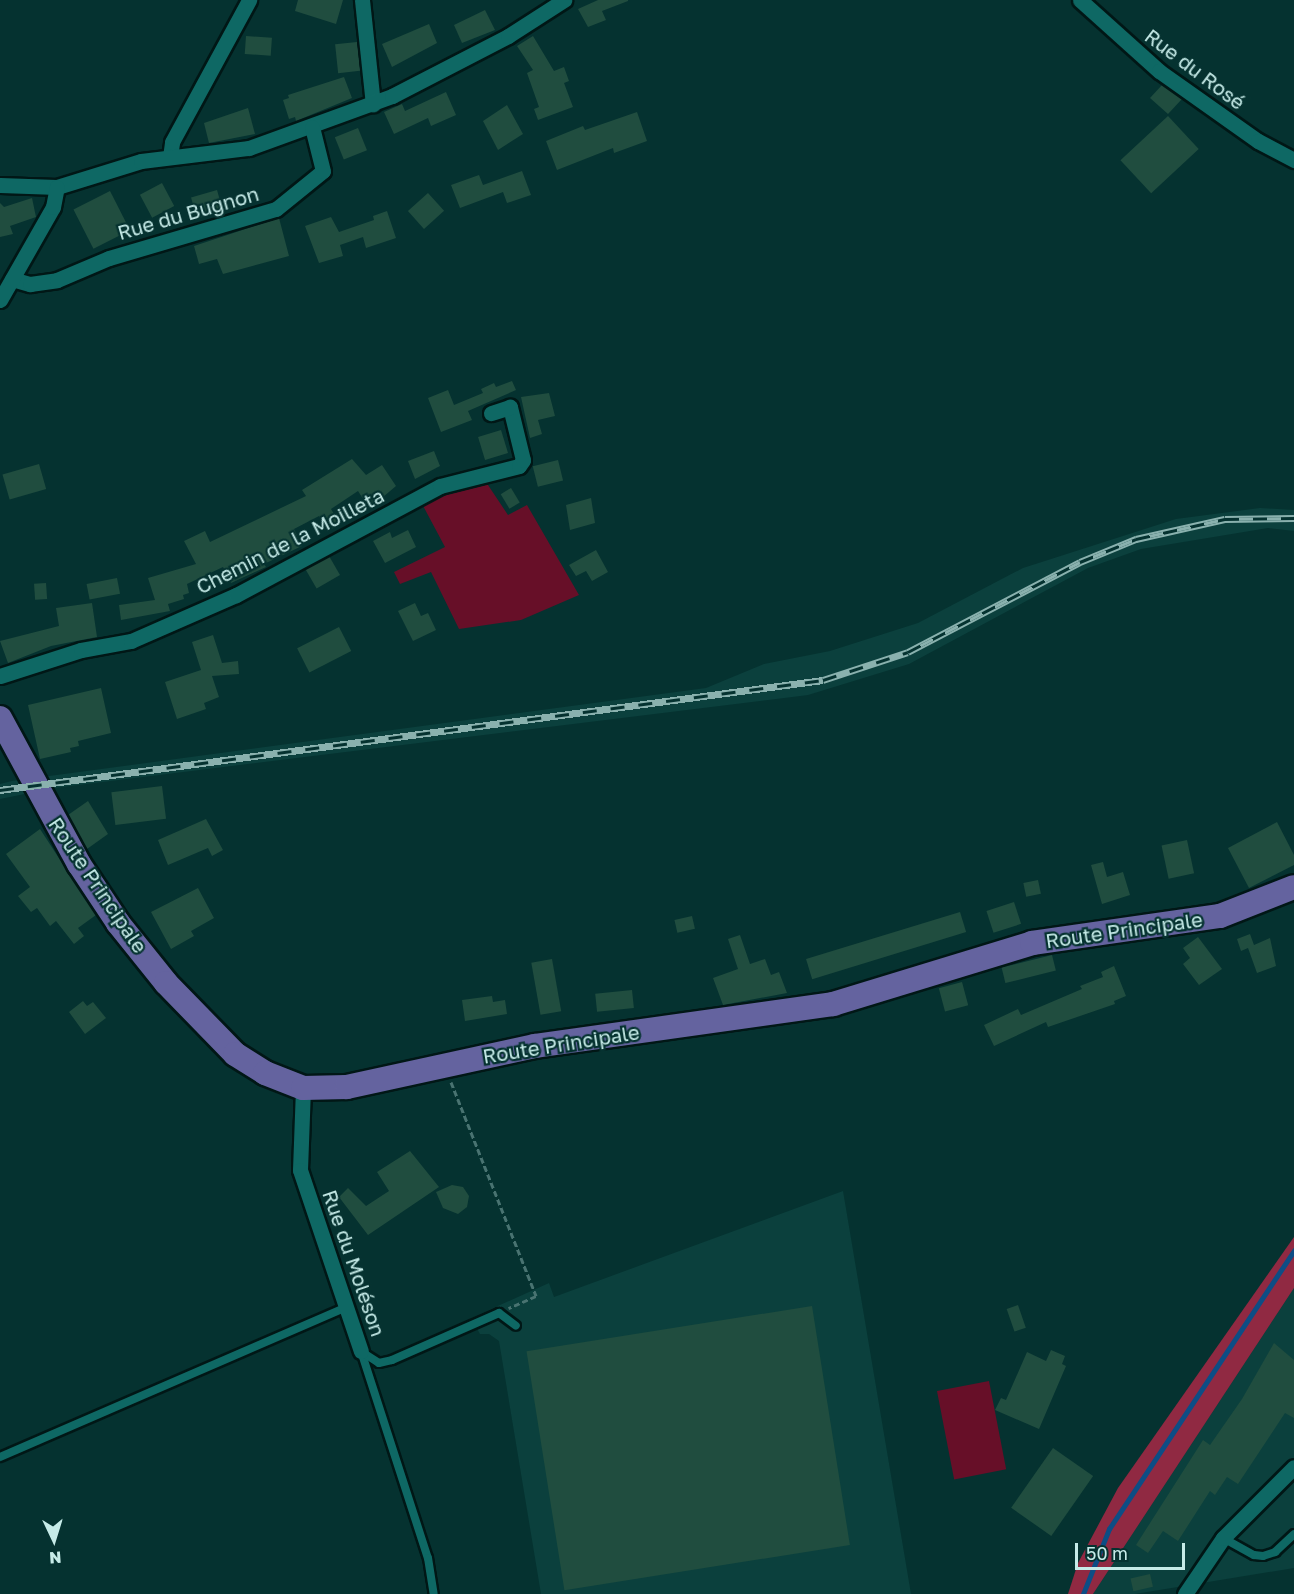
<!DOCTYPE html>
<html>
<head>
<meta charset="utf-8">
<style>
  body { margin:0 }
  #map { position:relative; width:1294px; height:1594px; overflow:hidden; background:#053230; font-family:"Golos Text",sans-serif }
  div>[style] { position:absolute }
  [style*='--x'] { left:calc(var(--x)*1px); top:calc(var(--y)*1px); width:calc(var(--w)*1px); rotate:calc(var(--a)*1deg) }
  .built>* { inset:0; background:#0b403d }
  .green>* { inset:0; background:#670f28; transform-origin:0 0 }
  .forest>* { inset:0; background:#902942 }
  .stream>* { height:4.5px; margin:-2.25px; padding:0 2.25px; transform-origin:2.25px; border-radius:2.25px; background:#0d4d85 }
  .building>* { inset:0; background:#204d3f; transform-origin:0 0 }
  .path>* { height:3px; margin-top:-1.5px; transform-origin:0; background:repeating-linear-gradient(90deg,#497371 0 6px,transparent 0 9px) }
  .roads { filter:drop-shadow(2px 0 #011716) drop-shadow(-2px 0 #011716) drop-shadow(0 2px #011716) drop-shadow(0 -2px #011716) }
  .service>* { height:8px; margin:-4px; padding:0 4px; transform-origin:4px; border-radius:4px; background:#0e6864 }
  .minor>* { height:15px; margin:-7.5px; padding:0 7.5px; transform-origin:7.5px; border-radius:7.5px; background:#0e6864 }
  .primary>* { height:24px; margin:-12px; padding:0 12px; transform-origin:12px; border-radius:12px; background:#64639f }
  .rail>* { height:7px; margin-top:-3.5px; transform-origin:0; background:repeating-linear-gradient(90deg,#053230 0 14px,#8ab1ae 0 28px); box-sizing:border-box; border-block:2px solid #8ab1ae }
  span { translate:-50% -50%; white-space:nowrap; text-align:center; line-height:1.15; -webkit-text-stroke:4.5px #053230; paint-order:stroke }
  .street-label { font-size:20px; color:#c6ebe8 }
  .north { position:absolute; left:24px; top:1510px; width:60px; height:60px; -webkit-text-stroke:4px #053230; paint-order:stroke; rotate:176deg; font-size:16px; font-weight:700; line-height:24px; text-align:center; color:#c6ebe8 }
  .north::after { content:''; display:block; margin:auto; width:21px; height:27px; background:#c6ebe8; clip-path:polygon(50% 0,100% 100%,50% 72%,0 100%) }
  .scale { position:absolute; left:1075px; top:1543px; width:110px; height:27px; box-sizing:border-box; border:3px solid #c6ebe8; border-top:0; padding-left:8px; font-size:18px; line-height:21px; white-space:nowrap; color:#c6ebe8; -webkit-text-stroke:4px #053230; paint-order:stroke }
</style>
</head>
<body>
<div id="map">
  <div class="built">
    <div style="clip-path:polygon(1260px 508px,1294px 510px,1294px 531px,1268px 528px,1141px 549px,1088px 568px,909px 664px,808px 695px,54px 788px,0 799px,0 784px,12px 781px,706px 688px,764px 664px,830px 651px,918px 623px,1023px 568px,1176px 519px)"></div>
    <div style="clip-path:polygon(843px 1191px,911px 1594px,541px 1594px,499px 1341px,489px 1334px,480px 1334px,471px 1318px,549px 1283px,554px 1297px)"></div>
    <div style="clip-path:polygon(1294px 1288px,1294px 1568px,1135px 1594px,1093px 1594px)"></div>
  </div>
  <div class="green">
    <div style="clip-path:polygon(484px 479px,508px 515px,527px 505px,579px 595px,521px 620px,459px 629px,431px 572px,400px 584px,394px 572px,445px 547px,421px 502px)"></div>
    <div style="left:989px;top:1381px;width:90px;height:53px;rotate:79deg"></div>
  </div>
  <div class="forest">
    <div style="clip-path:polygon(1294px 1237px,1294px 1288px,1093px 1594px,1068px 1594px,1078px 1563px,1118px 1488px)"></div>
  </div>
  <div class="stream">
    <div style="--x:1083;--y:1594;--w:70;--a:-68.2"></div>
    <div style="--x:1109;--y:1529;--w:334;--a:-56.4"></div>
  </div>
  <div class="building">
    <div style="clip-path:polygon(298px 0,343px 0,336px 24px,295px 11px)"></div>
    <div style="clip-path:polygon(598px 0,628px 0,628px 1px,602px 11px,606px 20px,588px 27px,578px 9px)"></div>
    <div style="clip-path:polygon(485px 10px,495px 30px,462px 43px,454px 25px)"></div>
    <div style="clip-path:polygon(429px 24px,437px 43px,392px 67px,382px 44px)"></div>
    <div style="left:246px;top:36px;width:26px;height:18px;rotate:4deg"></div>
    <div style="clip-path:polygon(533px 36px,554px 71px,564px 67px,569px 81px,564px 83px,573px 107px,538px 120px,534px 109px,539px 107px,527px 73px,533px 70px,517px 46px)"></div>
    <div style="left:357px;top:42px;width:29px;height:22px;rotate:84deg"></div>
    <div style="clip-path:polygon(344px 77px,352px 98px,296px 121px,295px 117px,289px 119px,283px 100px,289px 98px,288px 95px)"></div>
    <div style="clip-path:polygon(1162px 85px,1182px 99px,1168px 114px,1150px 98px)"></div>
    <div style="clip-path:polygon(446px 92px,456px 115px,431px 126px,428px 118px,394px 134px,384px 112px,402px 104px,405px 111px)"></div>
    <div style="clip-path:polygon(507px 105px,523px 134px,498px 150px,483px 121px)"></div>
    <div style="clip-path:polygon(248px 108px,255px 134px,209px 143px,204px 123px)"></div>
    <div style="clip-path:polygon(637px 112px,647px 141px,614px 153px,613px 148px,557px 170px,546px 141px,583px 126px,585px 130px)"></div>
    <div style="left:1168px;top:116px;width:45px;height:65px;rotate:47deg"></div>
    <div style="left:358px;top:128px;width:24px;height:25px;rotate:68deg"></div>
    <div style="clip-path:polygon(522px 171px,531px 195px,507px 203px,503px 192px,460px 208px,451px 185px,479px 175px,483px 185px)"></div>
    <div style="left:162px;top:183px;width:26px;height:25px;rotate:62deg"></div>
    <div style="left:217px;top:190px;width:22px;height:27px;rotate:74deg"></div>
    <div style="left:110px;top:191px;width:44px;height:41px;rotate:63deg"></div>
    <div style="left:428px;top:193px;width:24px;height:27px;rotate:48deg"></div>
    <div style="clip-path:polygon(32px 198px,36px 217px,10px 226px,13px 234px,0 237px,0 203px,4px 207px)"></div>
    <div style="clip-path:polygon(387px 211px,396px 238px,366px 248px,363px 237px,340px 245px,343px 256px,319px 263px,305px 226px,331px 217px,339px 232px,374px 220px,373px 216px)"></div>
    <div style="clip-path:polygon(279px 218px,289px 256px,223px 274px,217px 259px,199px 264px,194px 246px)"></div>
    <div style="clip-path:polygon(512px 381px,516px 390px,468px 411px,472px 420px,441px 432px,428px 398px,448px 390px,454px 405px,483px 393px,481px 389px,494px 383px,496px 387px)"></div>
    <div style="clip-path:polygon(549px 393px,555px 416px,538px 420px,542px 434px,530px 438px,521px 397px)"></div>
    <div style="left:501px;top:430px;width:24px;height:24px;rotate:73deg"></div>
    <div style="clip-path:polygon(434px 451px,440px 466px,415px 479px,408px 461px)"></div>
    <div style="clip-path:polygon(352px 459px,366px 475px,382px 465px,396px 486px,376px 503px,367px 505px,358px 491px,331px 509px,340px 524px,328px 531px,319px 516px,294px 529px,302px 546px,264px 564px,266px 567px,231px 583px,223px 567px,187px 584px,189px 593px,183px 595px,184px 599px,168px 604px,170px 611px,121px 620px,119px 605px,155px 600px,148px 578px,196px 564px,184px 541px,205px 531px,210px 542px,306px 496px,302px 490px)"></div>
    <div style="left:558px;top:460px;width:21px;height:26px;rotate:76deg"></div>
    <div style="left:39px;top:464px;width:26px;height:38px;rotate:74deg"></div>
    <div style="left:511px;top:488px;width:17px;height:12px;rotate:59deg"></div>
    <div style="clip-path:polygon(591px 498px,595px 523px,570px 530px,566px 505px)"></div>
    <div style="clip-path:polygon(408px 530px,416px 547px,385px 563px,373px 541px,390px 532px,392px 538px)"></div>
    <div style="clip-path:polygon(596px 550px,608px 572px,592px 581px,586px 571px,576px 576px,569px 565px)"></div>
    <div style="left:329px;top:556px;width:22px;height:27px;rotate:60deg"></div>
    <div style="left:117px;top:578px;width:16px;height:31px;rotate:79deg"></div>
    <div style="left:46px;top:583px;width:16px;height:12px;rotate:86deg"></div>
    <div style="clip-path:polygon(92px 603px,97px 637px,51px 646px,8px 663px,0 641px,59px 626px,56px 608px)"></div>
    <div style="clip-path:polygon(415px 603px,421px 616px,428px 613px,436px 630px,413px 641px,398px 611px)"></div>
    <div style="left:339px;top:627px;width:27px;height:47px;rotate:63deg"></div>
    <div style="clip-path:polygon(213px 635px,222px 663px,238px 661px,239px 674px,212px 676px,219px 697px,204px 703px,206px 709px,177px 719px,165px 682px,201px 670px,192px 642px)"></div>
    <div style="clip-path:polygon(101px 688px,111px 733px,78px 741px,79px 746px,70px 748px,71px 752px,40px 759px,28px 705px)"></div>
    <div style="left:162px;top:786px;width:33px;height:51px;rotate:83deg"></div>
    <div style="clip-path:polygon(88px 801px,108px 834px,87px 849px,68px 815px)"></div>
    <div style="clip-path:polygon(206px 819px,223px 850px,212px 856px,208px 848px,168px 865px,158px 840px)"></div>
    <div style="clip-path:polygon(1277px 822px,1294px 855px,1294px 865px,1249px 888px,1228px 848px)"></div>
    <div style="clip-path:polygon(40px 829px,96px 915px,78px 928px,84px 936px,74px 944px,56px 921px,50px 926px,37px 908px,31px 912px,18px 896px,30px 887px,6px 854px)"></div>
    <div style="left:1187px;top:840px;width:34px;height:26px;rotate:78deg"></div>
    <div style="clip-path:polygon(1103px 862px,1107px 877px,1123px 872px,1130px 895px,1102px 904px,1091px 865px)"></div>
    <div style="left:1038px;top:880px;width:14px;height:15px;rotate:78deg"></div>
    <div style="clip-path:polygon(198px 888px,214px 918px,191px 931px,194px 936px,171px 949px,151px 912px)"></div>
    <div style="left:1014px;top:902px;width:23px;height:29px;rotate:72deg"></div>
    <div style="left:960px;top:912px;width:21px;height:161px;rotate:73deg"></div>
    <div style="left:692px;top:916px;width:13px;height:18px;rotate:77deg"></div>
    <div style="clip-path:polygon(1250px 934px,1254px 945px,1270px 938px,1276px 966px,1257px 973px,1248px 948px,1241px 951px,1237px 939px)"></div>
    <div style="clip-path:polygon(740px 935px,750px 964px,765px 959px,771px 975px,779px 972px,787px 993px,723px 1005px,713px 978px,738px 969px,728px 939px)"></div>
    <div style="clip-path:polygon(1198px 937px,1222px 969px,1199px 985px,1183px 964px,1190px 958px,1183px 948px)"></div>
    <div style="left:1052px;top:955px;width:16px;height:52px;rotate:76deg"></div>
    <div style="left:552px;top:959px;width:53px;height:21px;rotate:80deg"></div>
    <div style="clip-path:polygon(1114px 966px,1126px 996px,1114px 1001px,1115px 1004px,1048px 1027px,1046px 1022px,994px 1046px,984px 1025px,1018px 1009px,1021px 1015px,1082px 989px,1080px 986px,1103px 977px,1101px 972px)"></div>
    <div style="left:962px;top:982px;width:24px;height:24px;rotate:75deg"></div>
    <div style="left:632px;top:990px;width:18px;height:37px;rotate:84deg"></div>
    <div style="clip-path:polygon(492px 996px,493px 1002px,505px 1000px,507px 1014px,465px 1021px,462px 1000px)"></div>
    <div style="clip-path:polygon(83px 1001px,87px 1006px,93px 1002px,106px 1018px,85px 1034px,69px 1012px)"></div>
    <div style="clip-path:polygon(410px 1151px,439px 1187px,368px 1235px,339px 1197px,348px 1188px,366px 1206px,389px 1191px,377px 1172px)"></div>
    <div style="clip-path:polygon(452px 1185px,463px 1187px,469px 1196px,467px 1207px,458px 1214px,443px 1208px,436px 1192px)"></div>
    <div style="left:1018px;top:1305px;width:24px;height:12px;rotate:71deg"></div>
    <div style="left:812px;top:1306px;width:242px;height:289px;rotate:81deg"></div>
    <div style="clip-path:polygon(1274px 1343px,1294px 1360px,1294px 1418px,1285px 1413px,1238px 1484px,1227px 1477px,1215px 1495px,1210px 1491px,1178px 1541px,1163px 1531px,1148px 1553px,1136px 1545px,1203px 1440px,1210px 1445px,1242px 1399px)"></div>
    <div style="clip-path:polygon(1051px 1350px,1065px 1356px,1062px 1364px,1066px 1366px,1039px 1429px,995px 1410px,1001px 1398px,1006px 1400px,1027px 1352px,1046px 1361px)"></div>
    <div style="left:1053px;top:1448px;width:49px;height:73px;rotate:35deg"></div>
    <div style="left:1150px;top:1574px;width:13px;height:20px;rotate:77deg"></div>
  </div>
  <div class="path">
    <div style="--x:451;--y:1082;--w:230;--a:68.3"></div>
    <div style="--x:536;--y:1296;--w:30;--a:156"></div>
  </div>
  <div class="roads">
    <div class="service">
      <div style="--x:361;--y:1351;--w:218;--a:72.1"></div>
      <div style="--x:428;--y:1558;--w:36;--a:81"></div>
      <div style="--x:362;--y:1352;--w:20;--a:33"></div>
      <div style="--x:379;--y:1363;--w:13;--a:-13"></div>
      <div style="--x:392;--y:1360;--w:117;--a:-23.7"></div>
      <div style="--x:499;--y:1313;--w:21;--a:37"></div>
      <div style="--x:0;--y:1457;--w:376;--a:-23.4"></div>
      <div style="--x:1223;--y:1538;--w:35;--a:29"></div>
      <div style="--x:1254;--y:1555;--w:9;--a:6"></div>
      <div style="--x:1263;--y:1556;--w:13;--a:-18"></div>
      <div style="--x:1275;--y:1552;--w:26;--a:-43"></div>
    </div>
    <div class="minor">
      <div style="--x:362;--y:0;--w:105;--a:84"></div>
      <div style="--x:1080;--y:0;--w:106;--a:41.9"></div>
      <div style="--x:1159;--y:71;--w:121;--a:35.3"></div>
      <div style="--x:1258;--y:141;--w:41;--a:27.8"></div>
      <div style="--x:170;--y:157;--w:15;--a:-82"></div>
      <div style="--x:172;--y:142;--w:162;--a:-61.5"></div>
      <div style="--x:0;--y:185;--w:57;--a:2"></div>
      <div style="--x:57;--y:187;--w:88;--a:-17.2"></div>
      <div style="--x:141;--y:161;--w:109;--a:-6.9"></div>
      <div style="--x:249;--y:148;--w:152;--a:-20"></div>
      <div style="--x:392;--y:96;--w:131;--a:-27.3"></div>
      <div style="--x:508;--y:36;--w:67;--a:-32.7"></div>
      <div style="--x:12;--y:279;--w:19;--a:16"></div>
      <div style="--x:30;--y:284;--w:27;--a:-8"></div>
      <div style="--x:57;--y:280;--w:56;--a:-22.9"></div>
      <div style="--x:109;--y:258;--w:174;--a:-16.4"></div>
      <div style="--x:276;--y:209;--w:60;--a:-39"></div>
      <div style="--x:323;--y:171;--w:45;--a:-104"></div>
      <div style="--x:0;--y:300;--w:107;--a:-60.3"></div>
      <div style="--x:53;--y:207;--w:20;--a:-79"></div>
      <div style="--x:0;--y:676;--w:85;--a:-17.8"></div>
      <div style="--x:81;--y:650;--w:51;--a:-10.2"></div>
      <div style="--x:131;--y:641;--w:115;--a:-23.7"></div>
      <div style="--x:236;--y:595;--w:231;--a:-28.1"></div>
      <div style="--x:440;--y:486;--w:81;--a:-14.2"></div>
      <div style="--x:519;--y:466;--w:7;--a:-56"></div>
      <div style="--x:523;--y:460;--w:55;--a:-103.8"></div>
      <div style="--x:510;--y:407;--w:20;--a:162"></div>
      <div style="--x:303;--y:1088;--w:82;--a:92.1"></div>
      <div style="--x:300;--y:1170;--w:191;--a:71.4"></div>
      <div style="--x:1185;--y:1594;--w:68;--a:-55.8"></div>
      <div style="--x:1223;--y:1538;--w:100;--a:-45"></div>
    </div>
    <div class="primary">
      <div style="--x:0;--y:718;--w:166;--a:61.6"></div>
      <div style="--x:79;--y:864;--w:71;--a:56.5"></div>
      <div style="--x:118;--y:923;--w:77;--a:51.3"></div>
      <div style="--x:166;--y:983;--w:99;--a:45.8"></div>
      <div style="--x:235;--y:1054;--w:36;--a:32"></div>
      <div style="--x:265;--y:1073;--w:41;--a:21.5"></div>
      <div style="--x:303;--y:1088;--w:44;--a:-1.3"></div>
      <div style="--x:347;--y:1087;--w:192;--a:-12.3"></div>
      <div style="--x:535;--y:1046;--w:301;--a:-8"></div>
      <div style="--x:833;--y:1004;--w:208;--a:-17"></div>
      <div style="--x:1032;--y:943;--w:190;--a:-8.2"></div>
      <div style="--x:1220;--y:916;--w:79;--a:-21.4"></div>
    </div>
  </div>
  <div class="rail">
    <div style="--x:0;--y:790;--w:830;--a:-7.61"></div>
    <div style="--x:823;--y:680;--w:89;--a:-18.2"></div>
    <div style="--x:908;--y:652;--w:194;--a:-27.6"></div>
    <div style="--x:1080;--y:562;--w:61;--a:-22.3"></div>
    <div style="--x:1136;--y:539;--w:91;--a:-12.7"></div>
    <div style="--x:1225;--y:519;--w:69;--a:-0.8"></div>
  </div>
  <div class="street-label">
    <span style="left:1195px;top:69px;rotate:37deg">Rue du Rosé</span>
    <span style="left:188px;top:213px;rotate:-16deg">Rue du Bugnon</span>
    <span style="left:290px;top:541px;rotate:-27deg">Chemin de la Moilleta</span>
    <span style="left:98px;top:885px;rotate:56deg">Route Principale</span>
    <span style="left:1124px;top:930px;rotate:-8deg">Route Principale</span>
    <span style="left:561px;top:1044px;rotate:-9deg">Route Principale</span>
    <span style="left:354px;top:1263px;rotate:71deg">Rue du Moléson</span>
  </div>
  <div class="north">N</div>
  <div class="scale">50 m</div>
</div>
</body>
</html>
